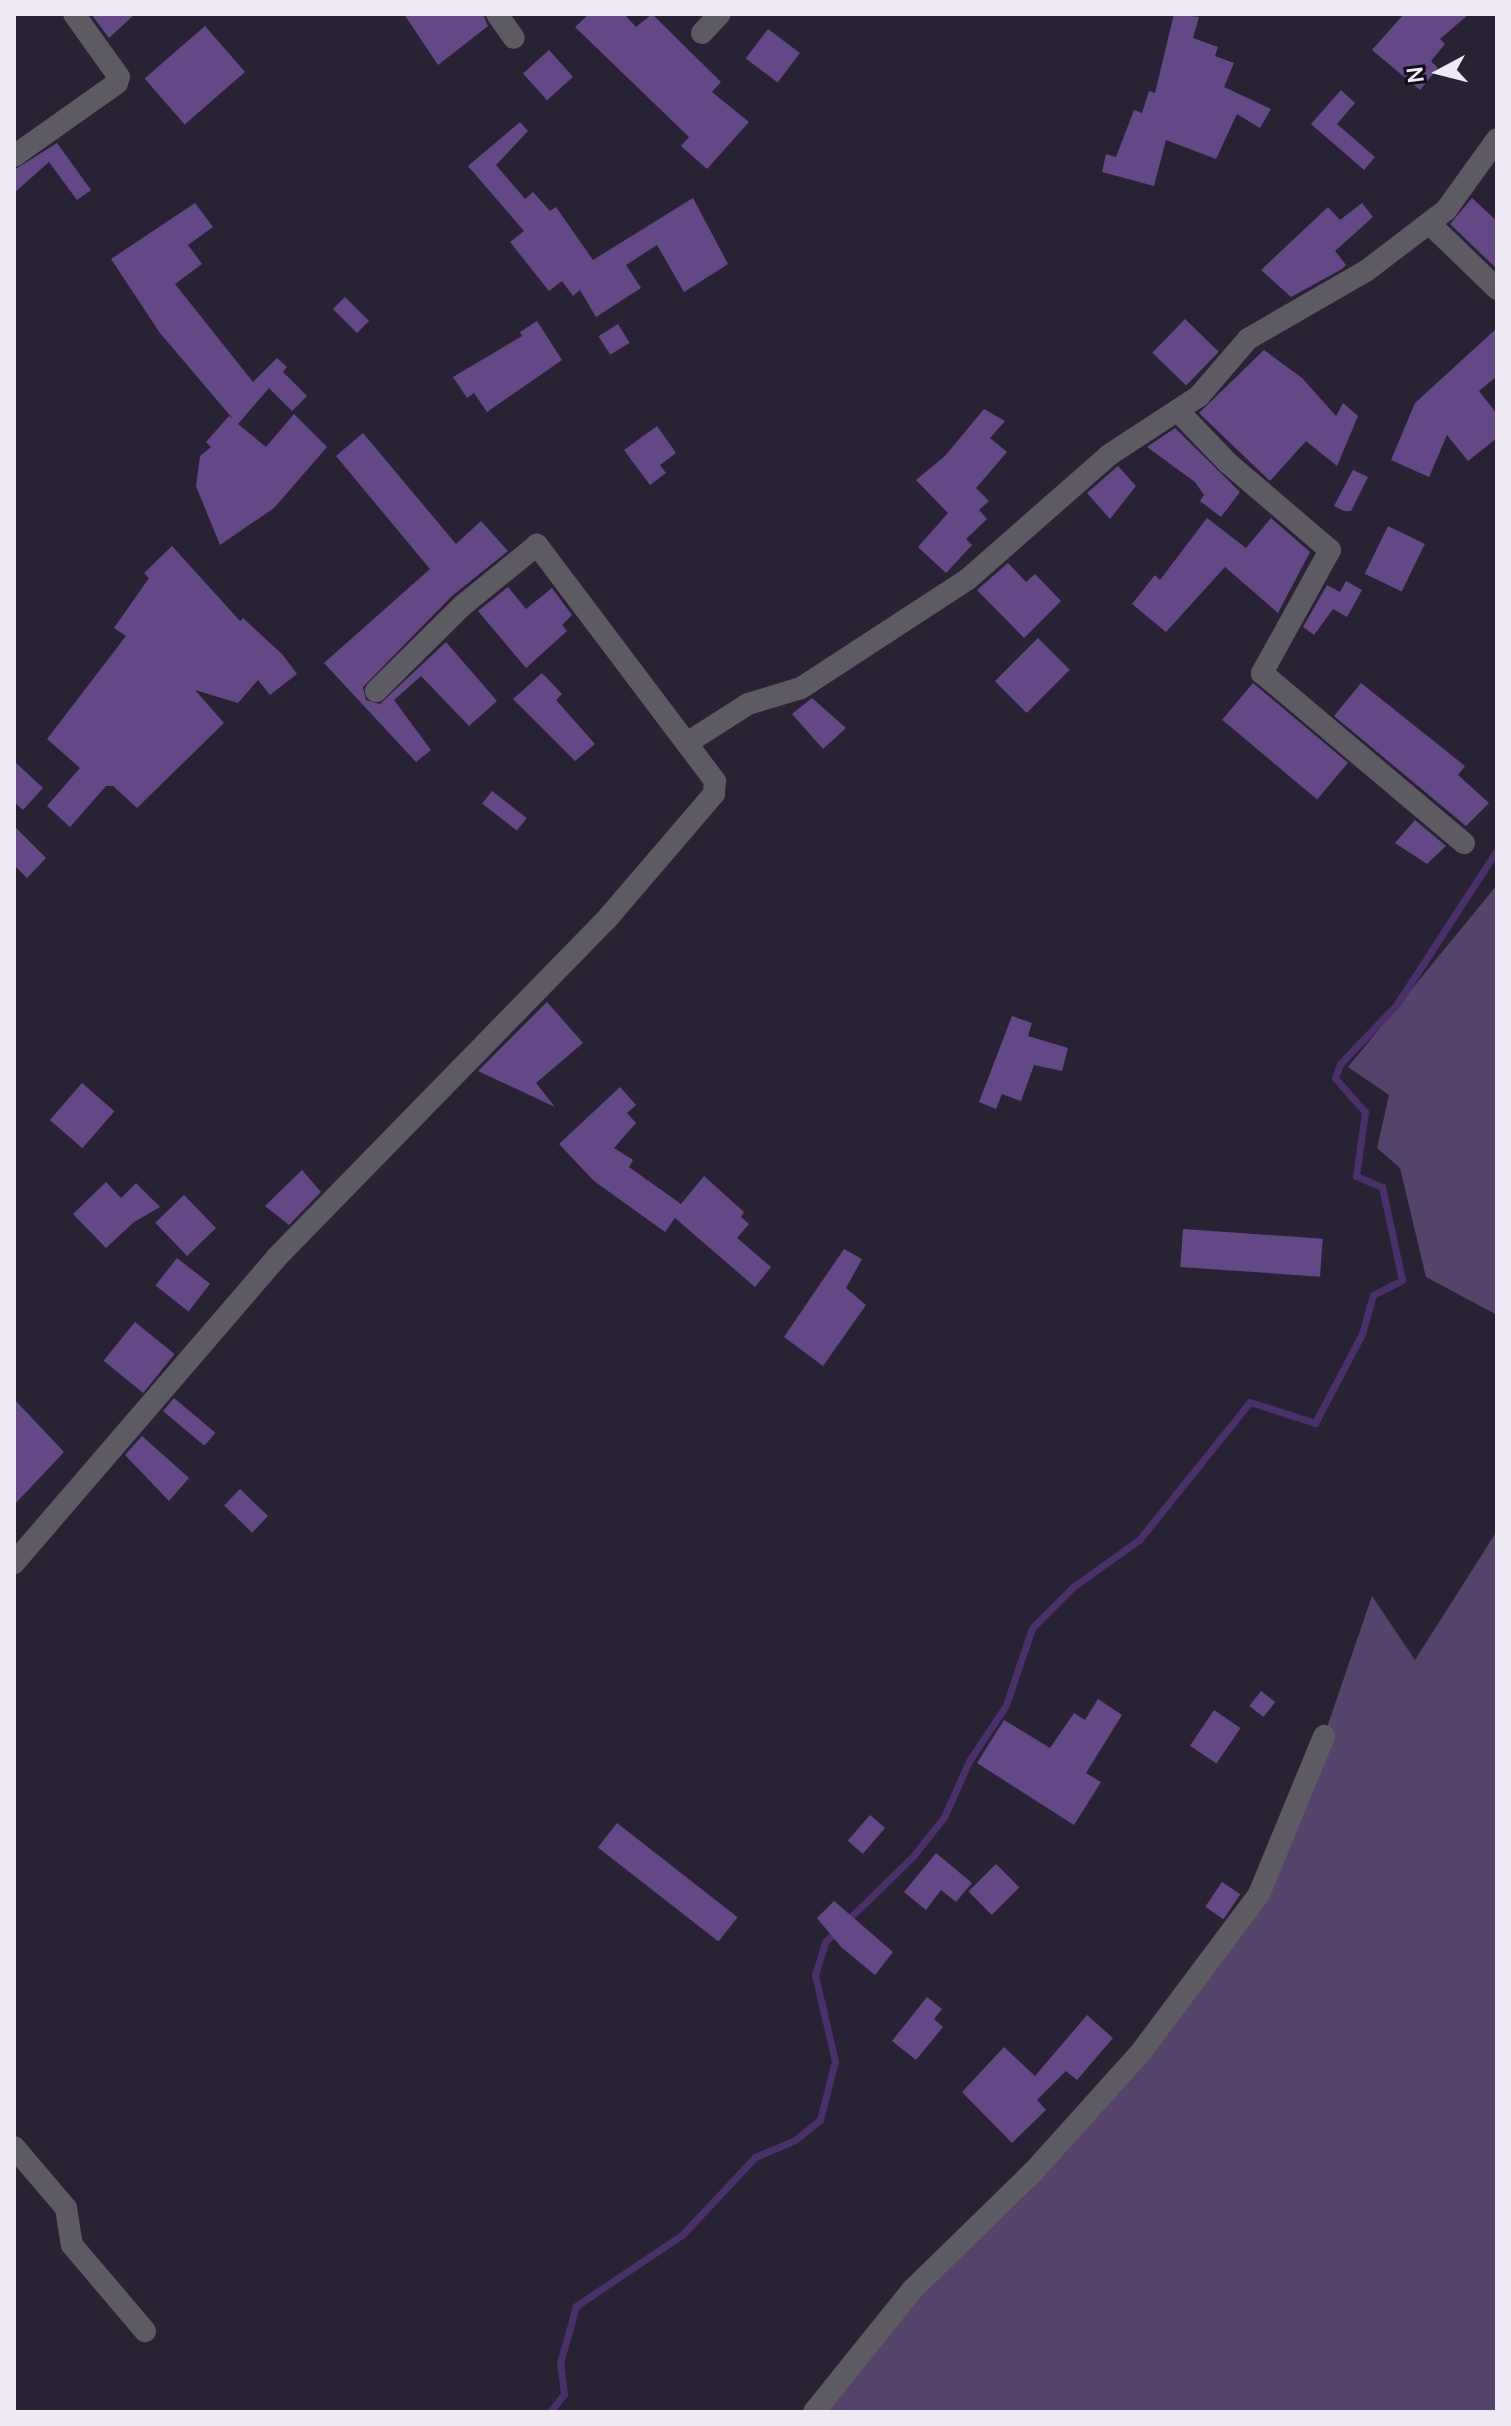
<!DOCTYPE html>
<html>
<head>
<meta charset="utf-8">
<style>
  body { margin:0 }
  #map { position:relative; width:1511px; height:2426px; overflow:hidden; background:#292234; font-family:Manrope,sans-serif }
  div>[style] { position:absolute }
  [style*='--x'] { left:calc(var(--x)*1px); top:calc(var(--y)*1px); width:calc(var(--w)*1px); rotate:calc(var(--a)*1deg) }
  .green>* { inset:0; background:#55436b }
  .stream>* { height:7px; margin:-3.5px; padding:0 3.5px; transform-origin:3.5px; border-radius:3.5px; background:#4b2f6a }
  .building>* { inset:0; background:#644885; transform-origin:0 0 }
  .minor>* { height:22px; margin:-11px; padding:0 11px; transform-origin:11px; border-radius:11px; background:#5e5a63 }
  span { translate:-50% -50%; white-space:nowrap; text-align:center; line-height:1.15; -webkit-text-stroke:7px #100d15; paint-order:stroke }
  .frame { position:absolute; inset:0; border:16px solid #eee9f5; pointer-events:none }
  .north { position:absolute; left:1399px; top:32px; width:80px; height:80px; -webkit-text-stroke:6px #100d15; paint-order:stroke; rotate:263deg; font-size:22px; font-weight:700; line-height:32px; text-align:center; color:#eee9f5 }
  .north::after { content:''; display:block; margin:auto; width:28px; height:36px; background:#eee9f5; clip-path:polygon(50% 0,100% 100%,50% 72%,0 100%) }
</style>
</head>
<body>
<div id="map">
  <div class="green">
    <div style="clip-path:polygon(1497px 885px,1497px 1315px,1426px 1277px,1400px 1168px,1377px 1148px,1389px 1095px,1348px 1067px)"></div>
    <div style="clip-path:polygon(1497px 1531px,1497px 2412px,814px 2412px,1033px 2172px,1259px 1894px,1324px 1736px,1372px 1596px,1415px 1660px)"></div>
  </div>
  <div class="stream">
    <div style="--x:550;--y:2412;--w:23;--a:-52"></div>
    <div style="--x:564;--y:2394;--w:31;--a:-97"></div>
    <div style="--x:560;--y:2363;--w:59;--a:-74.3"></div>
    <div style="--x:576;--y:2306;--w:129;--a:-33.9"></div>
    <div style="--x:683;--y:2234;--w:105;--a:-46.9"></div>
    <div style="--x:755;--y:2157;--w:43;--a:-23"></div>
    <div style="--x:795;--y:2140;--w:32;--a:-39"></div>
    <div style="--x:820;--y:2120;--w:61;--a:-75.7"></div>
    <div style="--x:835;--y:2061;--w:88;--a:-103.1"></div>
    <div style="--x:815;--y:1975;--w:34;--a:-73"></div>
    <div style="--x:825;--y:1942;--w:124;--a:-44.3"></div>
    <div style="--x:914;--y:1855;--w:48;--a:-51.7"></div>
    <div style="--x:944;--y:1817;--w:61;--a:-65.9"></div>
    <div style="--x:969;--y:1761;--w:67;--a:-56.5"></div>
    <div style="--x:1006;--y:1705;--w:81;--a:-71.3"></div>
    <div style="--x:1032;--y:1628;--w:58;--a:-45"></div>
    <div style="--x:1073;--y:1587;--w:81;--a:-35.5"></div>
    <div style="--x:1139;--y:1540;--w:177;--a:-51.2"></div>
    <div style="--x:1250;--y:1402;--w:68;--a:17.9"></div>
    <div style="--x:1315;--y:1423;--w:101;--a:-62.2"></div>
    <div style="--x:1362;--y:1334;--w:41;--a:-74.2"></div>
    <div style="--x:1373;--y:1295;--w:33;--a:-27"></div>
    <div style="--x:1402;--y:1280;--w:95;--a:-102.1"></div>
    <div style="--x:1382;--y:1187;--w:28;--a:-157"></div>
    <div style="--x:1356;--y:1176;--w:65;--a:-82"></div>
    <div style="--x:1365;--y:1112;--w:45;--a:-131.4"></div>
    <div style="--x:1335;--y:1078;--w:15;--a:-70"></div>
    <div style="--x:1340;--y:1064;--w:83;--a:-46.5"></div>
    <div style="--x:1397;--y:1004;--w:184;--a:-57"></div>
  </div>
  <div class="building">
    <div style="clip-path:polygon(91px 14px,135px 14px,109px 38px)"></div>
    <div style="clip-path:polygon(404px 14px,483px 14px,488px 26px,438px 65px)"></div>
    <div style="clip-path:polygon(589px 14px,624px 14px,636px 27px,652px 14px,721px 82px,712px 92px,749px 122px,707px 169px,681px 146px,689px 137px,575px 27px)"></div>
    <div style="clip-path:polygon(1174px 14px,1199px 17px,1193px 38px,1218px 47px,1215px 56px,1234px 63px,1224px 87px,1271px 109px,1260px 128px,1237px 114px,1216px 159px,1166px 140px,1154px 186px,1102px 172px,1106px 154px,1116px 157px,1134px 110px,1142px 113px,1149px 91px,1155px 93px)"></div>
    <div style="clip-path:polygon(1404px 14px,1469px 14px,1440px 39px,1445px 44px,1431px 61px,1438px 68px,1420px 90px,1372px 50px)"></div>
    <div style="left:205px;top:26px;width:61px;height:80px;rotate:49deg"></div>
    <div style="left:768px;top:29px;width:40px;height:37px;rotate:37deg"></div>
    <div style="left:549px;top:50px;width:36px;height:35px;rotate:48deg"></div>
    <div style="clip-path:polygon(1341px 90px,1355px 103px,1337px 124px,1375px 157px,1364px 170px,1311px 124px)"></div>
    <div style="clip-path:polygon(520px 122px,528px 131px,496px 165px,525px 199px,533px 192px,550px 211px,556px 207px,593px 260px,693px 198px,728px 264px,684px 292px,657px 245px,626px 265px,641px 288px,596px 317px,580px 290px,573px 296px,562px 281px,549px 291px,510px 242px,524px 231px,468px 166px)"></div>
    <div style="clip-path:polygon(57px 143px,91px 190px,77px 200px,49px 162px,14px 193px,14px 170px)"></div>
    <div style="clip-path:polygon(1472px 198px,1497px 221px,1497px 269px,1450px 224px)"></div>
    <div style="clip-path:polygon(195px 203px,213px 227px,188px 245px,202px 264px,175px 284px,253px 382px,277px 358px,287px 367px,283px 372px,307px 396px,292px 411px,269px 388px,238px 424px,266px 447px,294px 414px,327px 447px,274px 508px,220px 545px,196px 486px,200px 456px,211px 447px,206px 442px,229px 416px,233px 419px,160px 333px,111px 259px)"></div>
    <div style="clip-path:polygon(1362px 203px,1373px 217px,1335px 251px,1346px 265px,1342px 269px,1291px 297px,1261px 270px,1328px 207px,1340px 220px)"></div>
    <div style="left:345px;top:297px;width:34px;height:17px;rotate:45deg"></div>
    <div style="left:1185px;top:319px;width:47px;height:47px;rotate:44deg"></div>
    <div style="clip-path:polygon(537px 321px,562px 360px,487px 412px,474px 393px,467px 398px,453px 377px,522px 336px,520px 332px)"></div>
    <div style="left:618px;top:324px;width:22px;height:23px;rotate:58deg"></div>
    <div style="clip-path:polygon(1497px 328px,1497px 376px,1479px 391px,1497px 414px,1497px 438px,1468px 461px,1447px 435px,1429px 477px,1391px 460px,1415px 403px)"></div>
    <div style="clip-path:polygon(1264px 350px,1302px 378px,1336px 416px,1343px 403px,1358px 416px,1337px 466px,1306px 441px,1270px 481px,1199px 413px)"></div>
    <div style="clip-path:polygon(984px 409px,1005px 421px,990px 438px,1007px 452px,976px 488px,989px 501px,979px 510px,987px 519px,966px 539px,972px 545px,946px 573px,918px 547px,948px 513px,916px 480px,945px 456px)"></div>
    <div style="clip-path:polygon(657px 426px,676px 453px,660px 465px,666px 473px,650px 485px,624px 450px)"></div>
    <div style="clip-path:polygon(1175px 428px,1240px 492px,1221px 517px,1200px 501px,1204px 495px,1195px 482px,1147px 447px)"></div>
    <div style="clip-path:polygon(363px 433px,456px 544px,481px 521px,508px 551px,452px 596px,363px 687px,366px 700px,380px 704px,446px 642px,497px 701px,469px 726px,421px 676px,394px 700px,431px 750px,416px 762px,324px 663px,430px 569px,336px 456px)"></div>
    <div style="clip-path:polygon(1118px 466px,1136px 486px,1110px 519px,1087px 493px)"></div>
    <div style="clip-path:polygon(1353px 470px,1368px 477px,1351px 511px,1344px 511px,1334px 506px)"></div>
    <div style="clip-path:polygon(1207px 518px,1246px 548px,1271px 518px,1310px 552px,1278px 613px,1225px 567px,1166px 632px,1132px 604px,1155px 575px,1160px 580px)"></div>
    <div style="left:1388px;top:526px;width:41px;height:53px;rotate:26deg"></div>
    <div style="clip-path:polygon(172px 546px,240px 621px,243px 618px,282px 654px,297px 674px,270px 695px,258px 680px,238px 703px,195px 690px,224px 723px,137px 808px,113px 786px,106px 786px,70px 827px,47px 806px,80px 768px,47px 739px,126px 636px,114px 628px,149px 578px,144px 573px)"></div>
    <div style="clip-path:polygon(1008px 563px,1026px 582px,1035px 574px,1061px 601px,1024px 638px,977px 590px)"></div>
    <div style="clip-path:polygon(1346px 581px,1362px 590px,1347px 617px,1333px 609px,1314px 635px,1303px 627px,1327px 585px,1340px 592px)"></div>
    <div style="clip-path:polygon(508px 587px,526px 609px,552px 588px,572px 615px,562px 625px,567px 631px,526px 668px,478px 611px)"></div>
    <div style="left:1038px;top:638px;width:45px;height:61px;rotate:45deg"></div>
    <div style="clip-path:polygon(542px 673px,562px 694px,556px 700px,595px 744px,575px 761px,513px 699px)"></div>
    <div style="left:1253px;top:683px;width:124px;height:48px;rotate:40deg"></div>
    <div style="clip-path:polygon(1361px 683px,1465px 766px,1458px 775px,1489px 803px,1466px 826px,1334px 716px)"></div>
    <div style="clip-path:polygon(812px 698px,846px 728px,823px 749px,792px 714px)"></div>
    <div style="clip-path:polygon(14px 761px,43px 788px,23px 810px,14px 802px)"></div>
    <div style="left:492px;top:791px;width:44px;height:16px;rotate:38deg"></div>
    <div style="clip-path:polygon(1415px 820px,1446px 846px,1427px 864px,1395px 843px)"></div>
    <div style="clip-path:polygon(14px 826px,46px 858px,27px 878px,14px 865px)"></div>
    <div style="clip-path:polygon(547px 1002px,583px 1043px,536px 1083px,555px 1107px,478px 1071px)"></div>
    <div style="clip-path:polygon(1012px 1016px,1032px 1023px,1028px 1036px,1068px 1048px,1062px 1071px,1034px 1065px,1021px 1101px,1002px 1094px,996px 1109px,979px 1102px)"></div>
    <div style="left:82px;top:1083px;width:43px;height:49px;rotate:41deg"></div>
    <div style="clip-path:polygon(620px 1087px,636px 1105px,627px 1113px,636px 1123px,614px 1148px,633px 1160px,629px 1167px,681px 1204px,704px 1176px,744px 1212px,741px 1217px,749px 1224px,737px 1238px,771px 1267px,755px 1287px,675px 1218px,665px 1232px,594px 1181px,559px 1144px)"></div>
    <div style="clip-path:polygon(302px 1170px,321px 1192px,289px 1225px,265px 1206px)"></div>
    <div style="clip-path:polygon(106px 1182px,121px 1198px,136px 1183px,160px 1207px,134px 1222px,106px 1248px,73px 1214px)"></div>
    <div style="left:184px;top:1195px;width:46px;height:40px;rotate:46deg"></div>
    <div style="left:1183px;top:1229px;width:140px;height:38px;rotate:4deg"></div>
    <div style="clip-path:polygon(844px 1249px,862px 1259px,846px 1288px,866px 1305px,823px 1366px,784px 1337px)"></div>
    <div style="left:177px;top:1258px;width:42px;height:35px;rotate:38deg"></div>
    <div style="left:135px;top:1322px;width:51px;height:50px;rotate:39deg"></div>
    <div style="left:174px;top:1398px;width:54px;height:17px;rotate:40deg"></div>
    <div style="clip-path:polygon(14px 1399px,64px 1452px,14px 1505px)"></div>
    <div style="clip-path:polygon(142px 1436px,189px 1478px,169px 1501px,125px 1455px)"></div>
    <div style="left:240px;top:1489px;width:39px;height:23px;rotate:44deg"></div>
    <div style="left:1261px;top:1691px;width:18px;height:19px;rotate:38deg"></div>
    <div style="clip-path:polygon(1098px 1699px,1122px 1715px,1086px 1773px,1101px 1782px,1074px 1825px,977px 1763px,1004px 1720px,1050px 1748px,1074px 1713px,1085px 1720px)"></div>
    <div style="left:1214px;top:1710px;width:32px;height:43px;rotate:34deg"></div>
    <div style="left:870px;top:1815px;width:20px;height:34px;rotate:41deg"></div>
    <div style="left:617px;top:1823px;width:153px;height:31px;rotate:38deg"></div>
    <div style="clip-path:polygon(936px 1853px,972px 1883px,956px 1902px,941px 1890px,926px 1910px,904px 1892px)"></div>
    <div style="left:996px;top:1864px;width:33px;height:39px;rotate:45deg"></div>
    <div style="left:1222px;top:1882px;width:22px;height:30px;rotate:34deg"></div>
    <div style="clip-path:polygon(834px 1901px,893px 1952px,875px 1975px,841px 1947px,817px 1918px)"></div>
    <div style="clip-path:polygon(927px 1997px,942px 2009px,934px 2019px,943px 2027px,916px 2060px,892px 2041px)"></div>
    <div style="clip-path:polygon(1087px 2015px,1113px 2038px,1077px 2080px,1066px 2071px,1037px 2100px,1046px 2110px,1012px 2143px,962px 2092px,1004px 2047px,1035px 2076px)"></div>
  </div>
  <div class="minor">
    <div style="--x:497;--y:14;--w:29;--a:55"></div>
    <div style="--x:702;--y:33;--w:26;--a:-47"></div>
    <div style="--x:14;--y:156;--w:126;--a:-35.3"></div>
    <div style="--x:117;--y:83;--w:6;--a:-72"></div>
    <div style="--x:119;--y:77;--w:77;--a:-125.5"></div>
    <div style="--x:1429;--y:223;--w:95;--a:44.1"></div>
    <div style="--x:1178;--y:411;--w:72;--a:46.1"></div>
    <div style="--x:1228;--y:463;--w:134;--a:40.5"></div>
    <div style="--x:1330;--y:550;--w:141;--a:118.9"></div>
    <div style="--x:1262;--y:673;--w:264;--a:40.1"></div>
    <div style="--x:687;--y:743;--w:72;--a:-32.6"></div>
    <div style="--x:748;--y:704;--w:55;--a:-16.8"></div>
    <div style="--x:801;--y:688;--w:199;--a:-33.1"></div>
    <div style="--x:968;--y:579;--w:188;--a:-41.3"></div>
    <div style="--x:1109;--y:455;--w:108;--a:-33.2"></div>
    <div style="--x:1199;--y:396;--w:75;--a:-49.3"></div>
    <div style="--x:1248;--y:339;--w:136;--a:-30"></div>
    <div style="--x:1366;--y:271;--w:101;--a:-37.3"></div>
    <div style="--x:1446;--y:210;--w:87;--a:-54.3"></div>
    <div style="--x:14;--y:1563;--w:403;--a:-49.3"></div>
    <div style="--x:277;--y:1257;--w:471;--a:-45.7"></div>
    <div style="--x:606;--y:920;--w:166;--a:-49.4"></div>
    <div style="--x:714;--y:794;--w:13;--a:-86"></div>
    <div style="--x:715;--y:781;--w:296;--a:-127"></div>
    <div style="--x:537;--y:545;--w:97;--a:140.9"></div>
    <div style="--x:462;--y:606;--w:121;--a:135.3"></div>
    <div style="--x:14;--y:2147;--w:80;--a:49.6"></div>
    <div style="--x:66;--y:2208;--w:37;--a:81"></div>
    <div style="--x:72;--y:2245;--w:113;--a:49.7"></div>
    <div style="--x:814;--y:2412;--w:158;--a:-51.2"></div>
    <div style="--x:913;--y:2289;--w:168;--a:-44.3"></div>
    <div style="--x:1033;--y:2172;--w:161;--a:-48"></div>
    <div style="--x:1141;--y:2052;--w:197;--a:-53.2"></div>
    <div style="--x:1259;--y:1894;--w:171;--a:-67.6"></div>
  </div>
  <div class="frame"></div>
  <div class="north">N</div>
</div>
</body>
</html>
